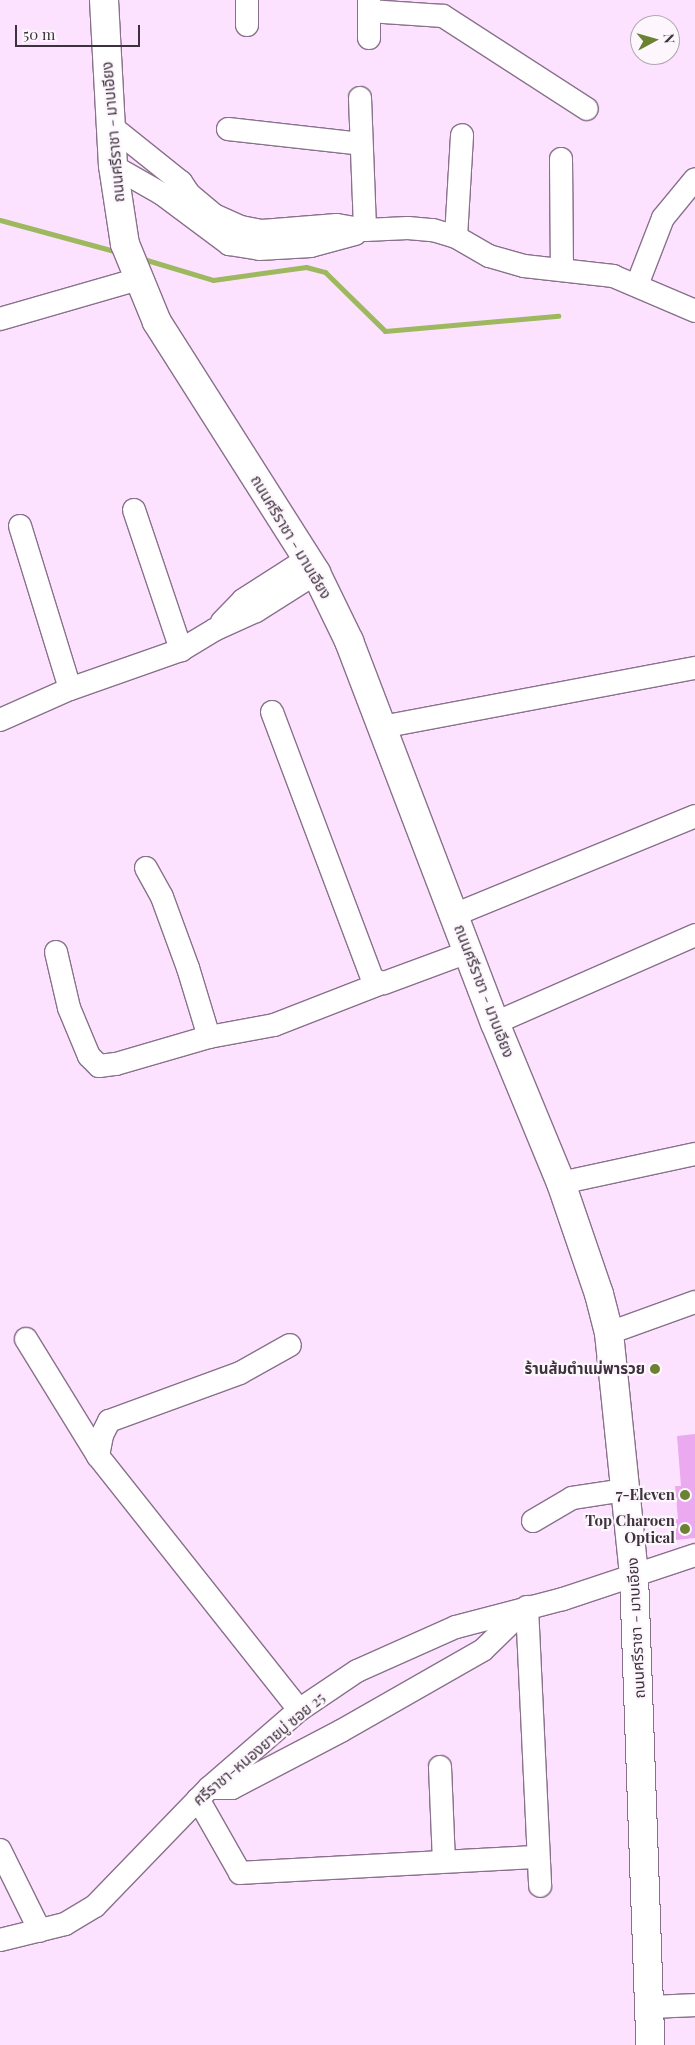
<!DOCTYPE html>
<html>
<head>
<meta charset="utf-8">
<style>
  body { margin:0 }
  #map { position:relative; width:695px; height:2045px; overflow:hidden; background:#fde2ff; font-family:"Playfair Display","Noto Sans Thai",serif }
  div>[style] { position:absolute }
  [style*='--x'] { left:calc(var(--x)*1px); top:calc(var(--y)*1px); width:calc(var(--w)*1px); rotate:calc(var(--a)*1deg) }
  .stream>* { height:5px; margin:-2.5px; padding:0 2.5px; transform-origin:2.5px; border-radius:2.5px; background:#9eb85f }
  .building>* { inset:0; background:#eba9ef }
  .roads { filter:drop-shadow(1px 0 #89718b) drop-shadow(-1px 0 #89718b) drop-shadow(0 1px #89718b) drop-shadow(0 -1px #89718b) }
  .minor>* { height:22px; margin:-11px; padding:0 11px; transform-origin:11px; border-radius:11px; background:#fff }
  .major>* { height:28px; margin:-14px; padding:0 14px; transform-origin:14px; border-radius:14px; background:#fff }
  .dots>* { width:14px; height:14px; translate:-50% -50%; box-sizing:border-box; border:2px solid #fdf7fd; border-radius:50% }
  span { translate:-50% -50%; white-space:nowrap; text-align:center; line-height:1.15; -webkit-text-stroke:4.5px #fdf7fd; paint-order:stroke }
  .street-label { font-size:15px; color:#3c313c }
  .poi-label { font-size:15px; color:#3c313c; font-weight:700 }
  .right { translate:-100% -50%; text-align:right }
  .north { position:absolute; left:630px; top:15px; width:50px; height:50px; box-sizing:border-box; background:#fdf7fd; border:1px solid #b0a8b0; border-radius:50%; rotate:84deg; font-size:14px; font-weight:700; line-height:20px; text-align:center; color:#3c313c }
  .north::after { content:''; display:block; margin:auto; width:18px; height:22px; background:#6c8132; clip-path:polygon(50% 0,100% 100%,50% 72%,0 100%) }
  .scale { position:absolute; left:15px; top:25px; width:125px; height:22px; box-sizing:border-box; border:2px solid #3c313c; border-top:0; padding-left:6px; font-size:15px; line-height:18px; white-space:nowrap; color:#3c313c; -webkit-text-stroke:4px #fdf7fd; paint-order:stroke }
</style>
</head>
<body>
<div id="map">
  <div class="stream">
    <div style="--x:0;--y:220;--w:122;--a:15.2"></div>
    <div style="--x:140;--y:258;--w:76;--a:16.8"></div>
    <div style="--x:213;--y:280;--w:94;--a:-8"></div>
    <div style="--x:306;--y:267;--w:20;--a:15"></div>
    <div style="--x:325;--y:272;--w:84;--a:44.5"></div>
    <div style="--x:385;--y:331;--w:174;--a:-5"></div>
  </div>
  <div class="building">
    <div style="clip-path:polygon(695px 1434px,695px 1538px,676px 1540px,674px 1520px,678px 1519px,675px 1486px,681px 1486px,677px 1436px)"></div>
  </div>
  <div class="roads">
    <div class="minor">
      <div style="--x:247;--y:0;--w:25;--a:90"></div>
      <div style="--x:369;--y:0;--w:38;--a:90"></div>
      <div style="--x:369;--y:11;--w:74;--a:3.9"></div>
      <div style="--x:443;--y:16;--w:171;--a:32.9"></div>
      <div style="--x:360;--y:98;--w:132;--a:87.8"></div>
      <div style="--x:111;--y:126;--w:90;--a:38.7"></div>
      <div style="--x:181;--y:182;--w:14;--a:56"></div>
      <div style="--x:189;--y:194;--w:33;--a:40"></div>
      <div style="--x:214;--y:215;--w:30;--a:24"></div>
      <div style="--x:241;--y:227;--w:21;--a:11"></div>
      <div style="--x:262;--y:231;--w:75;--a:-4.6"></div>
      <div style="--x:337;--y:225;--w:28;--a:10"></div>
      <div style="--x:365;--y:230;--w:43;--a:-2.7"></div>
      <div style="--x:408;--y:228;--w:25;--a:5"></div>
      <div style="--x:433;--y:230;--w:24;--a:17"></div>
      <div style="--x:456;--y:237;--w:38;--a:30"></div>
      <div style="--x:489;--y:256;--w:36;--a:16"></div>
      <div style="--x:524;--y:266;--w:90;--a:6.4"></div>
      <div style="--x:613;--y:276;--w:89;--a:23.1"></div>
      <div style="--x:228;--y:129;--w:134;--a:6.4"></div>
      <div style="--x:561;--y:159;--w:111;--a:89.5"></div>
      <div style="--x:113;--y:166;--w:56;--a:29.7"></div>
      <div style="--x:162;--y:194;--w:84;--a:36.7"></div>
      <div style="--x:229;--y:244;--w:30;--a:9"></div>
      <div style="--x:259;--y:249;--w:52;--a:-3.3"></div>
      <div style="--x:311;--y:246;--w:46;--a:-15.3"></div>
      <div style="--x:456;--y:237;--w:102;--a:-86.6"></div>
      <div style="--x:637;--y:285;--w:72;--a:-68.8"></div>
      <div style="--x:663;--y:218;--w:50;--a:-50.6"></div>
      <div style="--x:0;--y:319;--w:145;--a:-16.1"></div>
      <div style="--x:134;--y:510;--w:148;--a:71.4"></div>
      <div style="--x:20;--y:526;--w:170;--a:72.9"></div>
      <div style="--x:222;--y:622;--w:30;--a:-46"></div>
      <div style="--x:243;--y:600;--w:76;--a:-32.6"></div>
      <div style="--x:272;--y:712;--w:286;--a:69.4"></div>
      <div style="--x:373;--y:980;--w:11;--a:15"></div>
      <div style="--x:384;--y:983;--w:90;--a:-20.3"></div>
      <div style="--x:0;--y:720;--w:77;--a:-23.9"></div>
      <div style="--x:70;--y:689;--w:118;--a:-19.4"></div>
      <div style="--x:181;--y:650;--w:39;--a:-31"></div>
      <div style="--x:214;--y:630;--w:46;--a:-24.3"></div>
      <div style="--x:256;--y:611;--w:71;--a:-32.3"></div>
      <div style="--x:382;--y:727;--w:319;--a:-10.7"></div>
      <div style="--x:146;--y:868;--w:33;--a:61"></div>
      <div style="--x:162;--y:897;--w:76;--a:69.9"></div>
      <div style="--x:188;--y:968;--w:72;--a:73.1"></div>
      <div style="--x:454;--y:915;--w:261;--a:-22.3"></div>
      <div style="--x:56;--y:952;--w:57;--a:76.9"></div>
      <div style="--x:69;--y:1008;--w:52;--a:67.4"></div>
      <div style="--x:89;--y:1056;--w:14;--a:45"></div>
      <div style="--x:99;--y:1066;--w:17;--a:-7"></div>
      <div style="--x:116;--y:1064;--w:97;--a:-16.2"></div>
      <div style="--x:209;--y:1037;--w:66;--a:-10.5"></div>
      <div style="--x:274;--y:1025;--w:113;--a:-21.3"></div>
      <div style="--x:495;--y:1023;--w:219;--a:-23.7"></div>
      <div style="--x:561;--y:1183;--w:137;--a:-12.2"></div>
      <div style="--x:609;--y:1333;--w:91;--a:-19.8"></div>
      <div style="--x:26;--y:1339;--w:137;--a:58.4"></div>
      <div style="--x:98;--y:1456;--w:324;--a:51.6"></div>
      <div style="--x:98;--y:1456;--w:21;--a:-79"></div>
      <div style="--x:102;--y:1435;--w:16;--a:-63"></div>
      <div style="--x:109;--y:1421;--w:140;--a:-20.1"></div>
      <div style="--x:240;--y:1373;--w:57;--a:-29.2"></div>
      <div style="--x:533;--y:1521;--w:45;--a:-30.5"></div>
      <div style="--x:572;--y:1498;--w:54;--a:-8.6"></div>
      <div style="--x:527;--y:1607;--w:279;--a:87.3"></div>
      <div style="--x:440;--y:1767;--w:94;--a:87.6"></div>
      <div style="--x:209;--y:1788;--w:23;--a:0"></div>
      <div style="--x:232;--y:1788;--w:123;--a:-27.6"></div>
      <div style="--x:341;--y:1731;--w:163;--a:-29.7"></div>
      <div style="--x:483;--y:1650;--w:60;--a:-44.3"></div>
      <div style="--x:198;--y:1799;--w:85;--a:60.4"></div>
      <div style="--x:240;--y:1873;--w:298;--a:-3.1"></div>
      <div style="--x:0;--y:1850;--w:90;--a:63.7"></div>
      <div style="--x:0;--y:1940;--w:67;--a:-13.8"></div>
      <div style="--x:65;--y:1924;--w:35;--a:-31"></div>
      <div style="--x:95;--y:1906;--w:164;--a:-46"></div>
      <div style="--x:209;--y:1788;--w:119;--a:-40.9"></div>
      <div style="--x:299;--y:1710;--w:70;--a:-33.9"></div>
      <div style="--x:357;--y:1671;--w:108;--a:-24"></div>
      <div style="--x:456;--y:1627;--w:111;--a:-14.7"></div>
      <div style="--x:563;--y:1599;--w:139;--a:-18.4"></div>
      <div style="--x:650;--y:2007;--w:45;--a:-2.5"></div>
    </div>
    <div class="major">
      <div style="--x:104;--y:0;--w:166;--a:86.9"></div>
      <div style="--x:113;--y:166;--w:79;--a:81.3"></div>
      <div style="--x:125;--y:244;--w:84;--a:67.7"></div>
      <div style="--x:157;--y:322;--w:297;--a:57.6"></div>
      <div style="--x:316;--y:573;--w:76;--a:64.1"></div>
      <div style="--x:349;--y:641;--w:409;--a:69.1"></div>
      <div style="--x:495;--y:1023;--w:173;--a:67.6"></div>
      <div style="--x:561;--y:1183;--w:117;--a:71.1"></div>
      <div style="--x:599;--y:1294;--w:40;--a:75.6"></div>
      <div style="--x:609;--y:1333;--w:244;--a:84.1"></div>
      <div style="--x:634;--y:1576;--w:469;--a:88"></div>
    </div>
  </div>
  <div class="dots">
    <div style="left:655px;top:1369px;background:#6c8132"></div>
    <div style="left:685px;top:1495px;background:#6c8132"></div>
    <div style="left:685px;top:1529px;background:#6c8132"></div>
  </div>
  <div class="street-label">
    <span style="left:113px;top:132px;rotate:-95deg">ถนนศรีราชา - มาบเอียง</span>
    <span style="left:291px;top:537px;rotate:59deg">ถนนศรีราชา - มาบเอียง</span>
    <span style="left:484px;top:991px;rotate:69deg">ถนนศรีราชา - มาบเอียง</span>
    <span style="left:636px;top:1628px;rotate:-93deg">ถนนศรีราชา - มาบเอียง</span>
    <span style="left:259px;top:1749px;rotate:-40deg">ศรีราชา-หนองยายบู่ ซอย 25</span>
  </div>
  <div class="poi-label">
    <span class="right" style="left:645px;top:1369px">ร้านส้มตำแม่พารวย</span>
    <span class="right" style="left:675px;top:1495px">7-Eleven</span>
    <span class="right" style="left:675px;top:1529px">Top Charoen<br>Optical</span>
  </div>
  <div class="north">N</div>
  <div class="scale">50 m</div>
</div>
</body>
</html>
